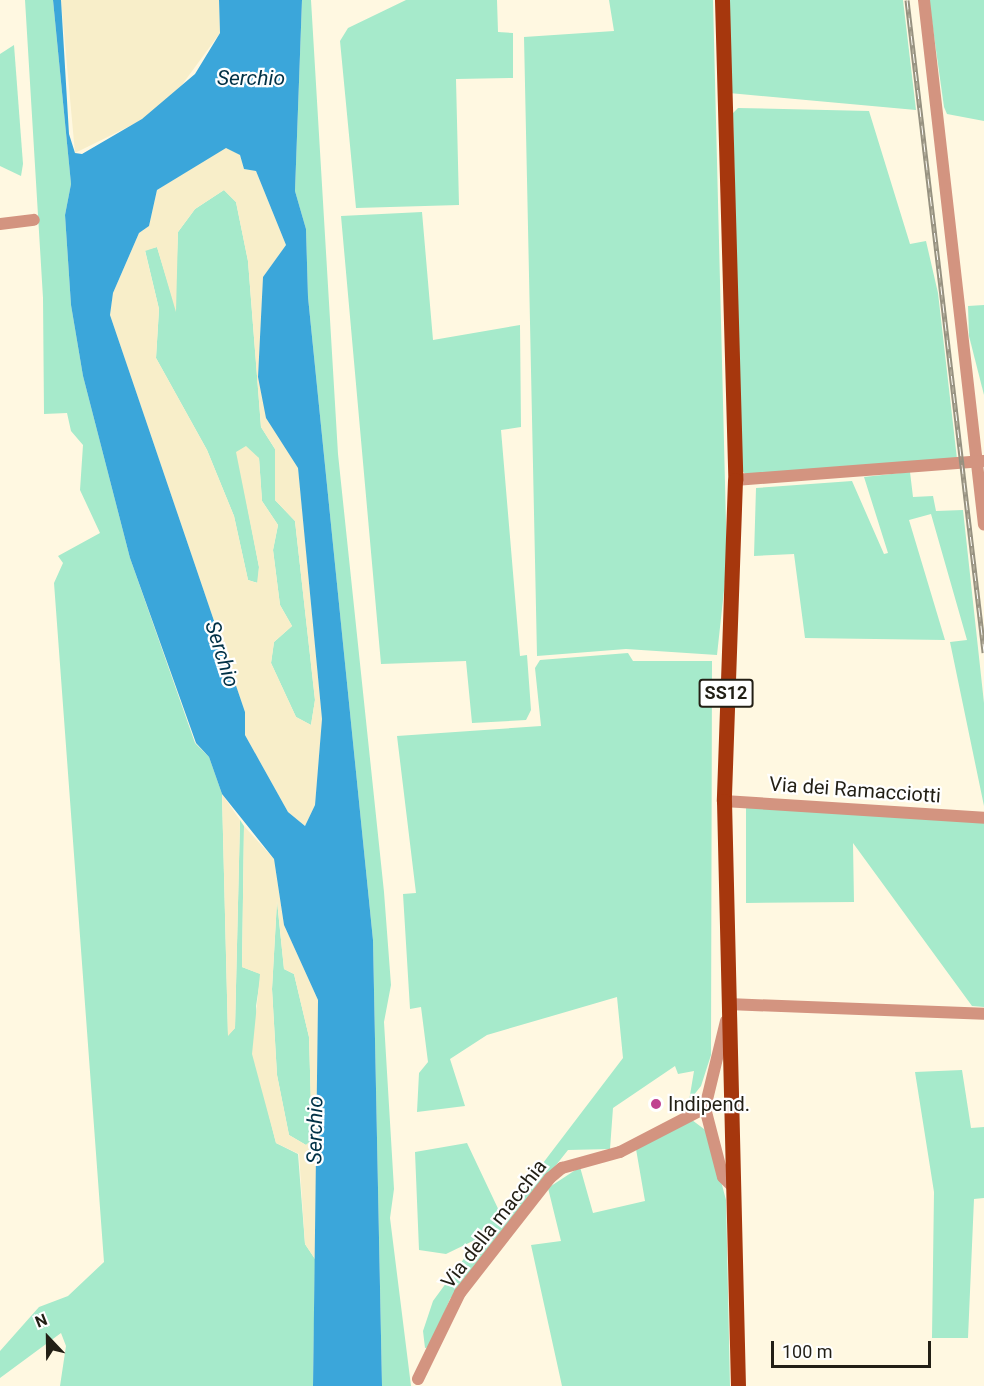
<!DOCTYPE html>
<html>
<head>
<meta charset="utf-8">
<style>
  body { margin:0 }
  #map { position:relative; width:984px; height:1386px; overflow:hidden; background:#fff8e1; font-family:Roboto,sans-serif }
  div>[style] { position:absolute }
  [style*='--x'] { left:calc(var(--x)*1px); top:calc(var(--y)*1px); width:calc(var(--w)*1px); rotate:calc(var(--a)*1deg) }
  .green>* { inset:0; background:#a6eacb }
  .sand>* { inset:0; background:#f8eec9 }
  .water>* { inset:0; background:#3ba6da }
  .minor>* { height:12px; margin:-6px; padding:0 6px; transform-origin:6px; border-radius:6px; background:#d39480 }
  .major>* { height:15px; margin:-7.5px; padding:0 7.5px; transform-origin:7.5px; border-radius:7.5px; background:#a6370d }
  .rail>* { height:5px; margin-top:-2.5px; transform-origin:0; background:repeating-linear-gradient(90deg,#fff 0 9px,#969180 0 18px); box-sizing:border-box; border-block:2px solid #969180 }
  .dots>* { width:16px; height:16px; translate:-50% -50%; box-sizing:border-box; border:3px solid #fff; border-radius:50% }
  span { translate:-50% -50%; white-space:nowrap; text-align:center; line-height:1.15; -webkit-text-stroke:4.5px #fff; paint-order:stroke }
  .shield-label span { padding:2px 4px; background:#fff; border:2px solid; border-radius:4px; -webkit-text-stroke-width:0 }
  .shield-label { font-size:18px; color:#221f15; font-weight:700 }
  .street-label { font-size:20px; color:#221f15 }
  .poi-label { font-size:20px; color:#221f15 }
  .left { translate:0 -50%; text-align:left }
  .water-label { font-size:21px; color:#013146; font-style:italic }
  .north { position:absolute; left:18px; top:1308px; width:60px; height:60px; -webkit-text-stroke:4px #fff; paint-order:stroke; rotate:338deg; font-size:16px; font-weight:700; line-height:24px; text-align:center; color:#221f15 }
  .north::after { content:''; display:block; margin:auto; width:21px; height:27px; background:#221f15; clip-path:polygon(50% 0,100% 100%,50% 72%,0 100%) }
  .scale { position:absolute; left:771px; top:1341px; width:160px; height:27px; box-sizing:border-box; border:3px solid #221f15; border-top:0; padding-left:8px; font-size:18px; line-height:21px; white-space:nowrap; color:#221f15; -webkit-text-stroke:4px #fff; paint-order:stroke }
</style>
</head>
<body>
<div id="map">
  <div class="green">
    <div style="clip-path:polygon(25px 0,53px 0,71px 184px,65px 215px,71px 305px,83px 376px,130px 558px,195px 743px,209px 757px,222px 794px,228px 1035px,235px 1028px,240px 820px,244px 826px,242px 967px,261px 974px,256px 1006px,264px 1095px,276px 1143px,298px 1154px,305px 1244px,315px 1259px,313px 1386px,60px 1386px,66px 1346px,61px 1333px,0 1378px,0 1351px,39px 1307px,68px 1296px,104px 1262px,54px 583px,63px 563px,58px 556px,100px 533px,80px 490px,83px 445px,71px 431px,67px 413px,44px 414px,43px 298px)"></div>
    <div style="clip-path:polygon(302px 0,311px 0,338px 454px,384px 892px,391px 985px,384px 1022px,394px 1189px,390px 1218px,411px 1386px,382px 1386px,373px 940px,308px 297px,306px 229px,295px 191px)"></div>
    <div style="clip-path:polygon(406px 0,497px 0,498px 32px,513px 33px,513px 78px,456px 79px,459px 205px,356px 208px,340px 41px,348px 28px)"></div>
    <div style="clip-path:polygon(609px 0,713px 0,727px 563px,717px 655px,626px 649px,537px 656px,524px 37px,614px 31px)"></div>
    <div style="clip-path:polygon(727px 0,903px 0,916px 110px,729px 93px)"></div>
    <div style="clip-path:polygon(929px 0,984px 0,984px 121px,947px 114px,944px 107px)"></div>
    <div style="clip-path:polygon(14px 45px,23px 164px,21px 176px,0 166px,0 54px)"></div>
    <div style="clip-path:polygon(738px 108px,869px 111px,910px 244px,926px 241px,938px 293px,957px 459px,746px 475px,741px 469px,733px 113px)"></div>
    <div style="clip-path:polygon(224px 190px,236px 202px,248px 261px,261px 427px,275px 449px,275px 500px,295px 521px,315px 700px,311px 725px,296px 717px,271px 663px,274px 642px,292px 626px,280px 605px,273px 550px,278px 525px,262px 501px,259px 458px,237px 452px,259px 567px,258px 583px,248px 580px,234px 516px,207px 450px,156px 358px,159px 309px,145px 250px,157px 247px,175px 306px,178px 232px,195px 209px)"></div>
    <div style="clip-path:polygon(422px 212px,433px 340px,520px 325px,521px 427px,501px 430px,520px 656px,527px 655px,531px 710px,526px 720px,472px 723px,466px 661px,381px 664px,341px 216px)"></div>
    <div style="clip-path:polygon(984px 305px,984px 395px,969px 336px,968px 306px)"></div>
    <div style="clip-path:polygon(910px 472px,913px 497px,933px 496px,936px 511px,963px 510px,984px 703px,984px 806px,950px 642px,967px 640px,931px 514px,909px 520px,945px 640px,805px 638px,794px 554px,754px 556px,756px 488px,852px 481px,884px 554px,888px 553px,864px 477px)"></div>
    <div style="clip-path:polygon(628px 653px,633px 661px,712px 661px,711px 1055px,701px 1086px,689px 1101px,694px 1071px,678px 1074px,675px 1066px,613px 1108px,610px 1149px,568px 1150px,450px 1299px,430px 1347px,425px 1348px,423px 1331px,433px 1301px,479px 1238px,446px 1254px,419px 1250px,415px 1152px,467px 1143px,502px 1217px,623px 1058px,617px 997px,487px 1035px,450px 1059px,465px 1106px,417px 1112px,419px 1073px,428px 1062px,421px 1007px,410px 1009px,403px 894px,416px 893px,397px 736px,541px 726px,535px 668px,540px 660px)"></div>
    <div style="clip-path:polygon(746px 807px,984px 820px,984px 1007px,972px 1006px,853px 843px,854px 902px,746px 903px)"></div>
    <div style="clip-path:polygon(277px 901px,284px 969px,294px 974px,309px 1037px,312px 1140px,306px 1145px,289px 1135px,277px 1075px,272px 989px)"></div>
    <div style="clip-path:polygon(962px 1070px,971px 1128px,984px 1127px,984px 1198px,974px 1199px,968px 1338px,932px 1338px,934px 1192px,915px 1072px)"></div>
    <div style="clip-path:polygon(692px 1120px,708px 1132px,726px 1200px,730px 1386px,562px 1386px,531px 1245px,561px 1241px,548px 1188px,580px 1167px,593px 1213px,645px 1201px,636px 1149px)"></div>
  </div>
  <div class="sand">
    <div style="clip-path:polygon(61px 0,219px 0,220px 33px,176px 93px,142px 120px,75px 153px)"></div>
    <div style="clip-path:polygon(evenodd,226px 147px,240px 155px,244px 169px,256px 171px,286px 245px,263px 277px,258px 377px,298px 467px,322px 719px,315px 805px,305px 826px,288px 812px,245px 735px,245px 712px,110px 315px,113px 293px,139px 233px,149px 226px,157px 190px,226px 147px,224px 190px,236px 202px,248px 261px,261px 427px,275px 449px,275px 500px,295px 521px,315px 700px,311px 725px,296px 717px,271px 663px,274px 642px,292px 626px,280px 605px,273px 550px,278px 525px,262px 501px,259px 458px,246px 446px,236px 452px,259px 567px,257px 583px,248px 580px,234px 516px,207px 450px,156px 358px,159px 309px,145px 251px,157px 247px,176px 312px,178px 232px,195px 209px,224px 190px)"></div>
    <div style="clip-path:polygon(222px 794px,240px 820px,235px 1028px,228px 1036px)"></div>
    <div style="clip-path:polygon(evenodd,244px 826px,274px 859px,284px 925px,318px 1000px,315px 1259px,305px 1244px,299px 1154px,276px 1143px,252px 1054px,260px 974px,242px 967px,244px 826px,277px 901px,284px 969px,294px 974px,309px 1037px,312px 1140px,306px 1145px,289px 1135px,277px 1075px,272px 989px,277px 901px)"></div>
  </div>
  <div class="water">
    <div style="clip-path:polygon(evenodd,53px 0,61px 0,69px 134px,75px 153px,82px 154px,142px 119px,195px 74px,220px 33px,219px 0,302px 0,295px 191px,306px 229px,308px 297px,373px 940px,382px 1386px,313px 1386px,318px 1000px,284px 925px,274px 859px,222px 794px,209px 757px,196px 743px,130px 558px,83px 376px,71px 305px,65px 215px,71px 184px,53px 0,226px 148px,240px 155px,244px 169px,256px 171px,286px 245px,263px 277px,258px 377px,266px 418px,298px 468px,322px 719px,315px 805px,305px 826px,288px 812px,245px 735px,245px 712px,110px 315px,113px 293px,139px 233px,149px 226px,157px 190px,226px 148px)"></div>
  </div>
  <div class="minor">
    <div style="--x:924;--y:0;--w:528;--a:83.48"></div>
    <div style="--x:0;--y:224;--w:34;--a:-7"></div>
    <div style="--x:735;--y:480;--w:249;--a:-4.4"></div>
    <div style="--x:724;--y:801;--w:261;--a:3.7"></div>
    <div style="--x:728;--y:1004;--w:256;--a:2.2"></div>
    <div style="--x:726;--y:1021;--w:89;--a:103.6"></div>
    <div style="--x:705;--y:1108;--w:71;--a:75.4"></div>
    <div style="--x:723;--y:1177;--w:16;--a:45"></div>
    <div style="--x:418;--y:1379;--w:96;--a:-64"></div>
    <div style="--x:460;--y:1293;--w:146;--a:-52"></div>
    <div style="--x:550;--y:1178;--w:16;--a:-40"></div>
    <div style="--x:562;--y:1168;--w:60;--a:-15.4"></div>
    <div style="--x:620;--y:1152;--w:96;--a:-27.4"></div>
  </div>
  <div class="major">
    <div style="--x:722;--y:0;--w:480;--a:88.4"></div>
    <div style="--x:735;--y:480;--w:321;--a:92"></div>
    <div style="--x:724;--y:801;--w:585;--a:88.63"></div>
  </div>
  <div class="rail">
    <div style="--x:907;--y:0;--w:657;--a:83.26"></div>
  </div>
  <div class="dots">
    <div style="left:656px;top:1104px;background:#c0428f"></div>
  </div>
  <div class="shield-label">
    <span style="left:726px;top:693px">SS12</span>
  </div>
  <div class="street-label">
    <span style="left:855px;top:790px;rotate:4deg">Via dei Ramacciotti</span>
    <span style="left:494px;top:1224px;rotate:-52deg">Via della macchia</span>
  </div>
  <div class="poi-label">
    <span class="left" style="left:668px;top:1104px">Indipend.</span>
  </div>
  <div class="water-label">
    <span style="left:251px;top:78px">Serchio</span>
    <span style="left:222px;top:654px;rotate:72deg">Serchio</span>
    <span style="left:315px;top:1130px;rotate:-89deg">Serchio</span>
  </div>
  <div class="north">N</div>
  <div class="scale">100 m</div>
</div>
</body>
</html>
